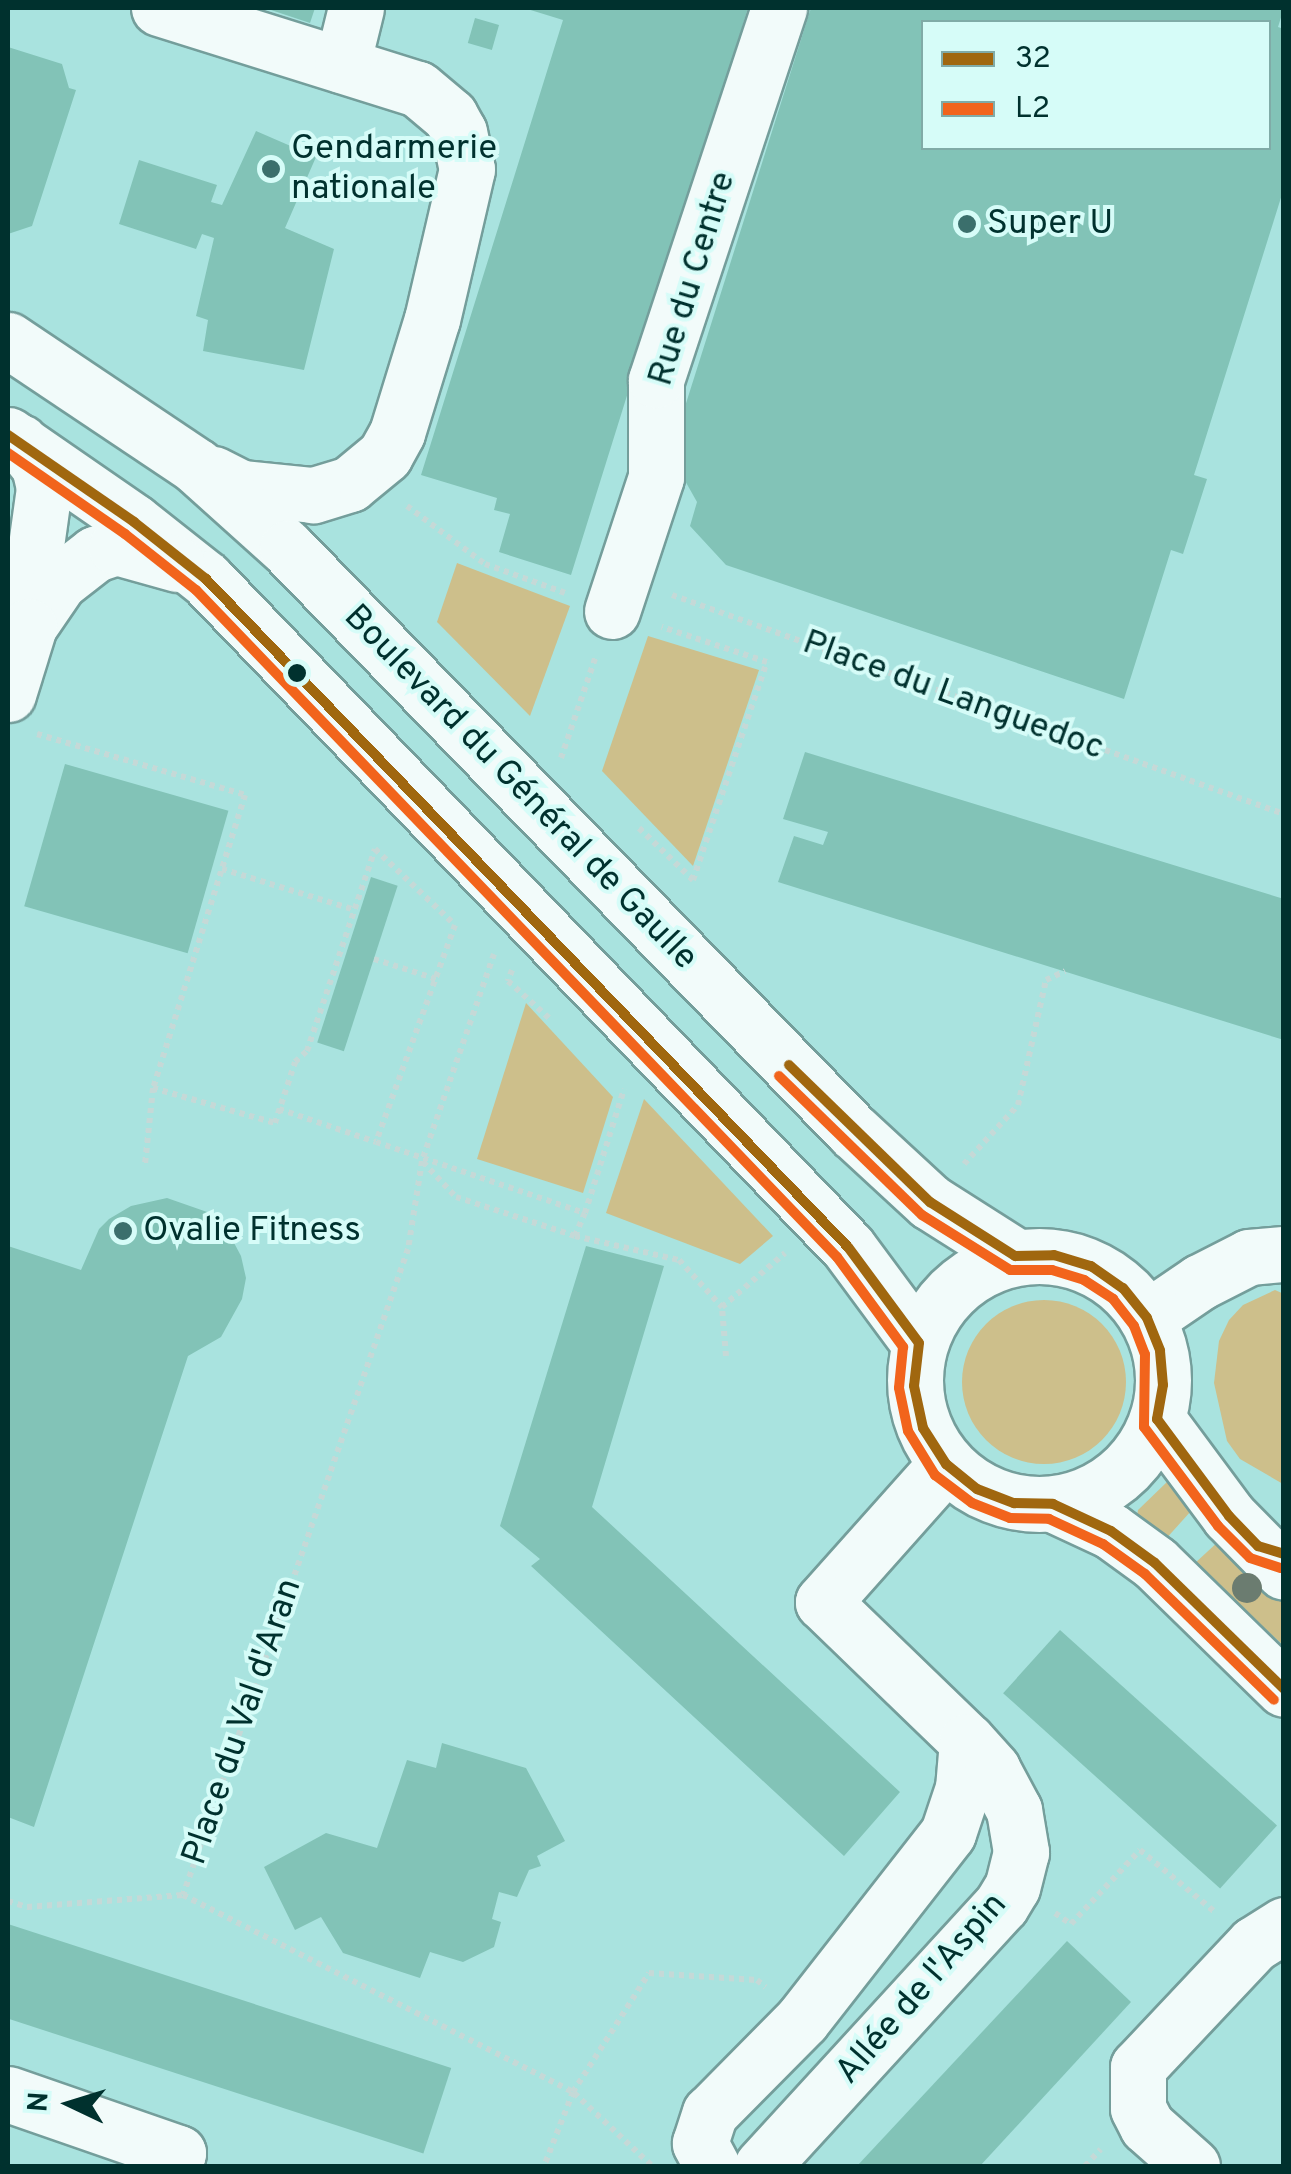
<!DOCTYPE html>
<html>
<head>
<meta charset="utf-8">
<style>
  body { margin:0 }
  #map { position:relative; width:1291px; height:2174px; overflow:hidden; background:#a9e3df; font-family:Overpass,sans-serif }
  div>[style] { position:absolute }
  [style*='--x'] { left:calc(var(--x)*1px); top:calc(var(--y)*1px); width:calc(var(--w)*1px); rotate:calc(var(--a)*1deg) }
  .green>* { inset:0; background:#cdbf8b }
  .round { border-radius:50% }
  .building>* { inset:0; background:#82c3b7; transform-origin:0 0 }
  .path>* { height:6px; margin-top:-3px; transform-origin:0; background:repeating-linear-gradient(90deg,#c5d9d7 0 5px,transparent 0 10px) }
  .roads { filter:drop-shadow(2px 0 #749e9b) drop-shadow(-2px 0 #749e9b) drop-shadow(0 2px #749e9b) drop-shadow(0 -2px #749e9b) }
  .minor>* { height:55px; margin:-27.5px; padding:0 27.5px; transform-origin:27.5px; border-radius:27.5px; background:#f2fbfa }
  .minor>.ring { margin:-27.5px; padding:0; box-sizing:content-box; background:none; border:55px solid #f2fbfa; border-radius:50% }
  .bus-1>* { height:10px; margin:-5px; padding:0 5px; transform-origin:5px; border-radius:5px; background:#a0670f }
  .bus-2>* { height:10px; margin:-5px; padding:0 5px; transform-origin:5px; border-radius:5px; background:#f2641c }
  .trees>* { width:30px; height:30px; margin:-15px; border-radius:50%; background:#6b7c70 }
  .dots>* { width:28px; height:28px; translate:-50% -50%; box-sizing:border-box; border:5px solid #d6fcf8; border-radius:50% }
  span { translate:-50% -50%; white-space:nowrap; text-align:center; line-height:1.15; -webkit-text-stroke:8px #d6fcf8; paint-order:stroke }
  .poi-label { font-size:35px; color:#00312e }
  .left { translate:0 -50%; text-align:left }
  .street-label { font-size:35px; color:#00312e }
  .frame { position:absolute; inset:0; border:10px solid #00312e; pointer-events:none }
  .legend { position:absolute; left:921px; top:20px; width:350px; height:130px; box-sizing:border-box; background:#d6fcf8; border:2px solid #80aba7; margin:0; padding:12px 18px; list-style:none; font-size:30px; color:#00312e }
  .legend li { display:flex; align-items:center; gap:20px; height:50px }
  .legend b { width:50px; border:2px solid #80aba7 }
  .north { position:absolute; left:20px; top:2054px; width:100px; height:100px; -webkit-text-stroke:8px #d6fcf8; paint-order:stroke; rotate:274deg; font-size:28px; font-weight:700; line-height:40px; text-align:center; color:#00312e }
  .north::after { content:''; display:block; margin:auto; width:35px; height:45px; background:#00312e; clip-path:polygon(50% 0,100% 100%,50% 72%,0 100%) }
</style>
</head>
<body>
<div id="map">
  <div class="green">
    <div style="clip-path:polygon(457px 563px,570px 606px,530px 716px,437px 622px)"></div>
    <div style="clip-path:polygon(648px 636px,759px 670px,693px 866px,602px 771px)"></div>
    <div style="clip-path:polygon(526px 1003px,613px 1097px,583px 1193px,477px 1159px)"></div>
    <div style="clip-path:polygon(644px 1099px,773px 1236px,740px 1264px,606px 1213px)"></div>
    <div style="clip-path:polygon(1275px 1290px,1284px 1294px,1283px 1484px,1240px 1459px,1227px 1441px,1214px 1383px,1219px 1341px,1229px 1320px,1243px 1305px)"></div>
    <div class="round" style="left:962px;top:1300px;width:164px;height:164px"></div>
    <div style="clip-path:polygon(1168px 1481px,1191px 1511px,1164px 1541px,1137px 1516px,1138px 1510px)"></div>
    <div style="clip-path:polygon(1220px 1540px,1283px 1603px,1283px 1645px,1194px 1564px)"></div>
  </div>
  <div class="building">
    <div style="clip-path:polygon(265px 8px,315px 8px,310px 23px)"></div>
    <div style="clip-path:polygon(524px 8px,748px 8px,571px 575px,499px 552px,510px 514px,494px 510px,497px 498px,421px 475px,563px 20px)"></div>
    <div style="clip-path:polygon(evenodd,811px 8px,1284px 8px,1278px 27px,1284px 29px,1284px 188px,1194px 475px,1207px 479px,1183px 554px,1171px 550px,1124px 699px,726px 565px,690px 526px,697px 502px,670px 454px,811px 8px,924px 22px,1268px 22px,1268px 148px,924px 148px,924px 22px)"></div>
    <div style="left:475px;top:18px;width:25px;height:26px;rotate:16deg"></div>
    <div style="clip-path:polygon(8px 47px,62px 64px,69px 88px,76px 90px,32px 226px,8px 234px)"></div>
    <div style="clip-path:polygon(256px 131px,316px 157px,285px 228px,334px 249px,304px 370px,203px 351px,208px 320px,196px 316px,214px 238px,202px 234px,196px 249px,119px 224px,139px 160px,217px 185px,211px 202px,222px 205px)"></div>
    <div style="clip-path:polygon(805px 752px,1284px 899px,1284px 1040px,778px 882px,794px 836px,823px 845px,828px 832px,783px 819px)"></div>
    <div style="left:65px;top:764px;width:170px;height:148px;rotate:16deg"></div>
    <div style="left:371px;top:877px;width:28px;height:174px;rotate:18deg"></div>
    <div style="clip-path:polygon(167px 1198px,210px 1213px,224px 1224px,241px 1256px,246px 1278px,242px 1299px,221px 1337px,188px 1356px,34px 1827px,8px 1817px,8px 1246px,81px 1270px,99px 1229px,109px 1219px,131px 1206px)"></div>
    <div style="clip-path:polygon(586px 1246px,664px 1266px,592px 1507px,900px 1792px,844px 1856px,531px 1566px,540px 1559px,500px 1526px)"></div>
    <div style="left:1060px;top:1630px;width:292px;height:85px;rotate:42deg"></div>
    <div style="clip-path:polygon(442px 1743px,526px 1768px,565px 1841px,537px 1856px,541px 1866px,529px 1870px,517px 1897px,499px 1892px,492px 1919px,501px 1922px,494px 1947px,463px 1962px,430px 1952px,420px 1978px,343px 1953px,321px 1917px,295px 1930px,264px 1867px,326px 1833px,377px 1848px,407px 1760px,436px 1768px)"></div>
    <div style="left:8px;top:1924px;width:466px;height:90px;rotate:18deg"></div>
    <div style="clip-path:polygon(1067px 1941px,1131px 2002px,980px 2166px,857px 2166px)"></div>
  </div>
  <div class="path">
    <div style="--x:407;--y:506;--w:97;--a:36.6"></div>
    <div style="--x:485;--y:564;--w:85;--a:19.9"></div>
    <div style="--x:672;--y:595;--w:650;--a:19.69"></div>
    <div style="--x:37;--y:734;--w:217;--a:16.3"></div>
    <div style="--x:245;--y:795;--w:307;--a:107.4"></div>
    <div style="--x:153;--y:1088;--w:76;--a:96"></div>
    <div style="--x:561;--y:758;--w:108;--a:-71.1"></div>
    <div style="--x:639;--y:828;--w:75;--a:43.9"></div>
    <div style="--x:693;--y:880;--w:230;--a:-71.3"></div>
    <div style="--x:767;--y:662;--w:111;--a:-161.6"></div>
    <div style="--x:222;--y:869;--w:139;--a:17.1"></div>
    <div style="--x:494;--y:954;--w:219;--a:109.2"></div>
    <div style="--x:422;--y:1161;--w:89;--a:99"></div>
    <div style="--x:408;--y:1249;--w:684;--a:109.2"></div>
    <div style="--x:183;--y:1895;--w:437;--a:26.8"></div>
    <div style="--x:573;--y:2092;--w:79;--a:111.4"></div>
    <div style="--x:374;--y:959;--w:65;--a:17.9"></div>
    <div style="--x:512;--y:970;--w:12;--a:110"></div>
    <div style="--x:508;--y:981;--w:57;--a:42.1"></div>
    <div style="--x:153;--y:1088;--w:127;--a:16"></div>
    <div style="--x:275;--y:1123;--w:64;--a:-71.8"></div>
    <div style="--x:295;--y:1062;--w:16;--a:-43"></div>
    <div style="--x:307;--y:1051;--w:213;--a:-71.4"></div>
    <div style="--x:375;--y:849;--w:110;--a:43.5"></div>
    <div style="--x:455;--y:925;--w:231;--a:110"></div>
    <div style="--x:376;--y:1142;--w:221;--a:18.8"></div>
    <div style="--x:585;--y:1213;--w:130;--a:-72.5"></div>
    <div style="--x:279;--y:1109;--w:102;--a:18.8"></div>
    <div style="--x:423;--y:1162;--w:48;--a:46.7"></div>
    <div style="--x:456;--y:1197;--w:125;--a:18.1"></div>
    <div style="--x:575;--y:1236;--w:107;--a:13"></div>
    <div style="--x:679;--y:1260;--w:64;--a:47.5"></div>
    <div style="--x:964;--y:1164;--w:80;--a:-47.5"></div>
    <div style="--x:1018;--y:1105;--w:128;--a:-77.4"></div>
    <div style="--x:1046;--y:980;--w:21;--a:-25"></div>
    <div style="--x:575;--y:1236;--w:25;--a:-67"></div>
    <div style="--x:726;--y:1356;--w:49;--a:-94.7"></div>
    <div style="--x:722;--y:1307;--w:83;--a:-40.6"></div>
    <div style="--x:8;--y:1901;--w:20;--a:18"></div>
    <div style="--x:27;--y:1907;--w:156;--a:-4.4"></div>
    <div style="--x:1055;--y:1913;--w:19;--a:35"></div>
    <div style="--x:1071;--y:1924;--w:101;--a:-47"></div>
    <div style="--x:1140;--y:1850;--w:97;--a:39.6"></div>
    <div style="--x:651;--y:2165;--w:107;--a:-136.9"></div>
    <div style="--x:573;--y:2092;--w:141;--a:-57.4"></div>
    <div style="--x:649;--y:1973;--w:108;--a:3.7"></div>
    <div style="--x:757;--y:1980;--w:11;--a:41"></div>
    <div style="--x:1085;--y:2166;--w:23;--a:-47"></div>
  </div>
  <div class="roads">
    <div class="minor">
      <div style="--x:159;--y:8;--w:271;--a:17.4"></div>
      <div style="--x:418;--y:89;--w:42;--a:40.2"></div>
      <div style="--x:450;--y:116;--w:18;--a:61"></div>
      <div style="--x:459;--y:132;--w:38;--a:78"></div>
      <div style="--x:467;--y:169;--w:154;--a:103.1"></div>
      <div style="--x:432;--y:319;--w:119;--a:107.1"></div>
      <div style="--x:397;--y:433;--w:25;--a:119"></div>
      <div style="--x:385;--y:455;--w:45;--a:140.4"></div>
      <div style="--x:350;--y:484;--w:39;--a:163"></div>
      <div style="--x:313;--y:495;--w:72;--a:-174.4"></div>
      <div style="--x:241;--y:488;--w:31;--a:-153"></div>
      <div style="--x:342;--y:65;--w:59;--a:-76.2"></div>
      <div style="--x:8;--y:340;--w:226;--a:33.8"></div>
      <div style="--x:196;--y:466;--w:122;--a:42"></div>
      <div style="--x:287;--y:548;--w:813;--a:45.85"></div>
      <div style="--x:853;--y:1131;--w:105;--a:42.7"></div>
      <div style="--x:930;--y:1202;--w:101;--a:32.4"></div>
      <div style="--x:8;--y:435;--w:153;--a:34.6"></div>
      <div style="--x:134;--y:522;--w:92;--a:38.4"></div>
      <div style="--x:206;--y:579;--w:926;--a:46.14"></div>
      <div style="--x:848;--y:1247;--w:119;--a:53.5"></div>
      <div style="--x:20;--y:442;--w:31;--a:52"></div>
      <div style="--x:39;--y:466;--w:23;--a:77"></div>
      <div style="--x:44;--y:488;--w:109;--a:97.9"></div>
      <div style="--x:29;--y:596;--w:30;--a:90"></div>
      <div style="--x:29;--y:626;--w:53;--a:-55.7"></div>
      <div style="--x:59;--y:582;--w:46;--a:-37.9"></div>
      <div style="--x:95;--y:554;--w:22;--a:-18"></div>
      <div style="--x:116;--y:547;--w:63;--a:15.6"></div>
      <div style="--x:612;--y:611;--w:141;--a:-71.8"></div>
      <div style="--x:656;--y:477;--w:97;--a:-90"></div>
      <div style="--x:656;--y:380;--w:392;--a:-71.7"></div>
      <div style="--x:8;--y:694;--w:71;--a:-72.8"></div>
      <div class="ring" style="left:915px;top:1256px;width:193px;height:193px"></div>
      <div style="--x:1147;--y:1318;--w:64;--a:-34.2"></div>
      <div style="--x:1200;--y:1282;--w:55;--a:-27"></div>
      <div style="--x:1249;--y:1257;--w:35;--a:-5"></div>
      <div style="--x:1157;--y:1419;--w:121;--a:53.4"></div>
      <div style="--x:1229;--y:1516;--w:78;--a:45.5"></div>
      <div style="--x:946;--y:1464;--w:185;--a:131.7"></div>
      <div style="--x:823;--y:1602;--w:200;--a:44"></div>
      <div style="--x:1053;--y:1504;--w:64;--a:25"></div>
      <div style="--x:1111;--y:1531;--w:54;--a:36"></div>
      <div style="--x:1155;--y:1563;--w:180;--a:44.3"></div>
      <div style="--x:8;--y:2094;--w:180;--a:19.1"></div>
      <div style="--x:178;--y:2153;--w:14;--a:107"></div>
      <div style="--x:712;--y:2166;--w:26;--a:-118"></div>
      <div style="--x:700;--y:2143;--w:32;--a:-72"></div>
      <div style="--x:710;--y:2113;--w:131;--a:-45.3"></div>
      <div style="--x:802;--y:2020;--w:237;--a:-52"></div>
      <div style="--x:948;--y:1833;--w:47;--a:-71.6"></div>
      <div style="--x:963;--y:1788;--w:47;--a:-85.1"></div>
      <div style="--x:967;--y:1741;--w:38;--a:48"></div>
      <div style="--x:992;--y:1769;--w:47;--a:61.8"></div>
      <div style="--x:1014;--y:1810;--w:43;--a:80.5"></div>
      <div style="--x:1021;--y:1852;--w:36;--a:104"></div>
      <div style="--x:1012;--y:1887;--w:21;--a:121"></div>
      <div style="--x:1001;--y:1905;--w:354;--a:132.5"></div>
      <div style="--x:1192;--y:2166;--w:60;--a:-138.4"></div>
      <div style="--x:1147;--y:2126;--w:20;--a:-117"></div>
      <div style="--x:1138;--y:2108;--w:41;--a:-90"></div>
      <div style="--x:1138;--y:2067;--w:169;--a:-46.7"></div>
      <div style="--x:1254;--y:1944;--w:36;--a:-32"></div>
    </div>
  </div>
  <div class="bus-1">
    <div style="--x:8;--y:435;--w:153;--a:34.6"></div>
    <div style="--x:134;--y:522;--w:92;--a:38.4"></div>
    <div style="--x:206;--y:579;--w:926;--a:46.14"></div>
    <div style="--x:848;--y:1247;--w:119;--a:53.5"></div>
    <div style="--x:919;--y:1343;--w:43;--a:96.6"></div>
    <div style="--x:914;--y:1386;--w:43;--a:77.9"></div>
    <div style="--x:923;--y:1428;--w:43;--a:57.4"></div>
    <div style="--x:946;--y:1464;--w:40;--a:39"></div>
    <div style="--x:977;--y:1489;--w:40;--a:21"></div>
    <div style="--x:1014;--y:1503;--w:39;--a:1"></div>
    <div style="--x:1053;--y:1504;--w:64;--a:25"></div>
    <div style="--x:1111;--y:1531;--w:54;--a:36"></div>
    <div style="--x:1155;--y:1563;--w:180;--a:44.3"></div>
    <div style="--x:789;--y:1065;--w:197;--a:44.2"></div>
    <div style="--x:930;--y:1202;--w:101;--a:32.4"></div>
    <div style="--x:1015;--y:1256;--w:39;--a:-1"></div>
    <div style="--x:1054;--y:1255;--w:39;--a:17"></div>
    <div style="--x:1091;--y:1266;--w:39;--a:35"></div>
    <div style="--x:1123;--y:1288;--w:38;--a:51"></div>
    <div style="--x:1147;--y:1318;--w:35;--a:68"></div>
    <div style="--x:1160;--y:1351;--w:34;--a:85"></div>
    <div style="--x:1163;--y:1385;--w:35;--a:100"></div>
    <div style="--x:1157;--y:1419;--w:121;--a:53.4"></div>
    <div style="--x:1229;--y:1516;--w:42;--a:46"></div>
    <div style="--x:1258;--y:1546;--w:27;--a:17"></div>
  </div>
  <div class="bus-2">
    <div style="--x:8;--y:453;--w:142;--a:34.7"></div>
    <div style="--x:125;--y:534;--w:90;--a:38.3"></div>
    <div style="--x:196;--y:590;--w:925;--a:46.14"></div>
    <div style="--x:837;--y:1257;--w:112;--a:53.7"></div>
    <div style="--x:903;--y:1347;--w:41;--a:95.6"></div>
    <div style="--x:899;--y:1388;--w:44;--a:78.2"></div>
    <div style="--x:908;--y:1431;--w:52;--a:58.5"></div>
    <div style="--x:935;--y:1475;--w:46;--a:37.1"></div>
    <div style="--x:972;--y:1503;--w:41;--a:21.5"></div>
    <div style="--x:1010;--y:1518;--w:39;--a:1"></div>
    <div style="--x:1049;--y:1519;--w:60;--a:24.8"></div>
    <div style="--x:1103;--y:1544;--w:52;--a:35.5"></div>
    <div style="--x:1145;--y:1574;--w:180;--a:44.3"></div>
    <div style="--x:779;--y:1076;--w:199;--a:44.2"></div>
    <div style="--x:922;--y:1215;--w:104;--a:32"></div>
    <div style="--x:1010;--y:1270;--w:42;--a:0"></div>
    <div style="--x:1052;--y:1270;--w:34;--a:17"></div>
    <div style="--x:1084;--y:1280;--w:35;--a:33"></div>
    <div style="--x:1113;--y:1299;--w:34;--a:52"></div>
    <div style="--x:1134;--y:1326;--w:30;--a:69"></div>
    <div style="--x:1145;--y:1354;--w:73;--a:90.8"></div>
    <div style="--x:1144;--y:1427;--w:124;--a:53.2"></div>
    <div style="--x:1218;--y:1526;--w:45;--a:45"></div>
    <div style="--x:1250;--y:1558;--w:32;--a:18"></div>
  </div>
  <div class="trees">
    <div style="left:1247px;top:1588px"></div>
  </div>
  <div class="dots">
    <div style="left:271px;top:169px;background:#3b6f6c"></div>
    <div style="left:967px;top:224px;background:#3b6f6c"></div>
    <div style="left:297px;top:673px;background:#00312e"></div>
    <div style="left:123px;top:1231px;background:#3b6f6c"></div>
  </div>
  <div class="poi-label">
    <span class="left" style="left:291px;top:169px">Gendarmerie<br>nationale</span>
    <span class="left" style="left:987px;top:224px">Super U</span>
    <span class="left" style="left:143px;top:1231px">Ovalie Fitness</span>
  </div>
  <div class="street-label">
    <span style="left:693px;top:279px;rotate:-73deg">Rue du Centre</span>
    <span style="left:953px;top:696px;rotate:20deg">Place du Languedoc</span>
    <span style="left:520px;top:788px;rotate:46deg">Boulevard du Général de Gaulle</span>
    <span style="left:243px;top:1722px;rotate:-71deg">Place du Val d'Aran</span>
    <span style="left:922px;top:1989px;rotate:-49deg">Allée de l'Aspin</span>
  </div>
  <div class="frame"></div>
  <ul class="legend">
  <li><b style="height:12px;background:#a0670f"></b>32</li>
  <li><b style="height:12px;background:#f2641c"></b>L2</li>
  </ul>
  <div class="north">N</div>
</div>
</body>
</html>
